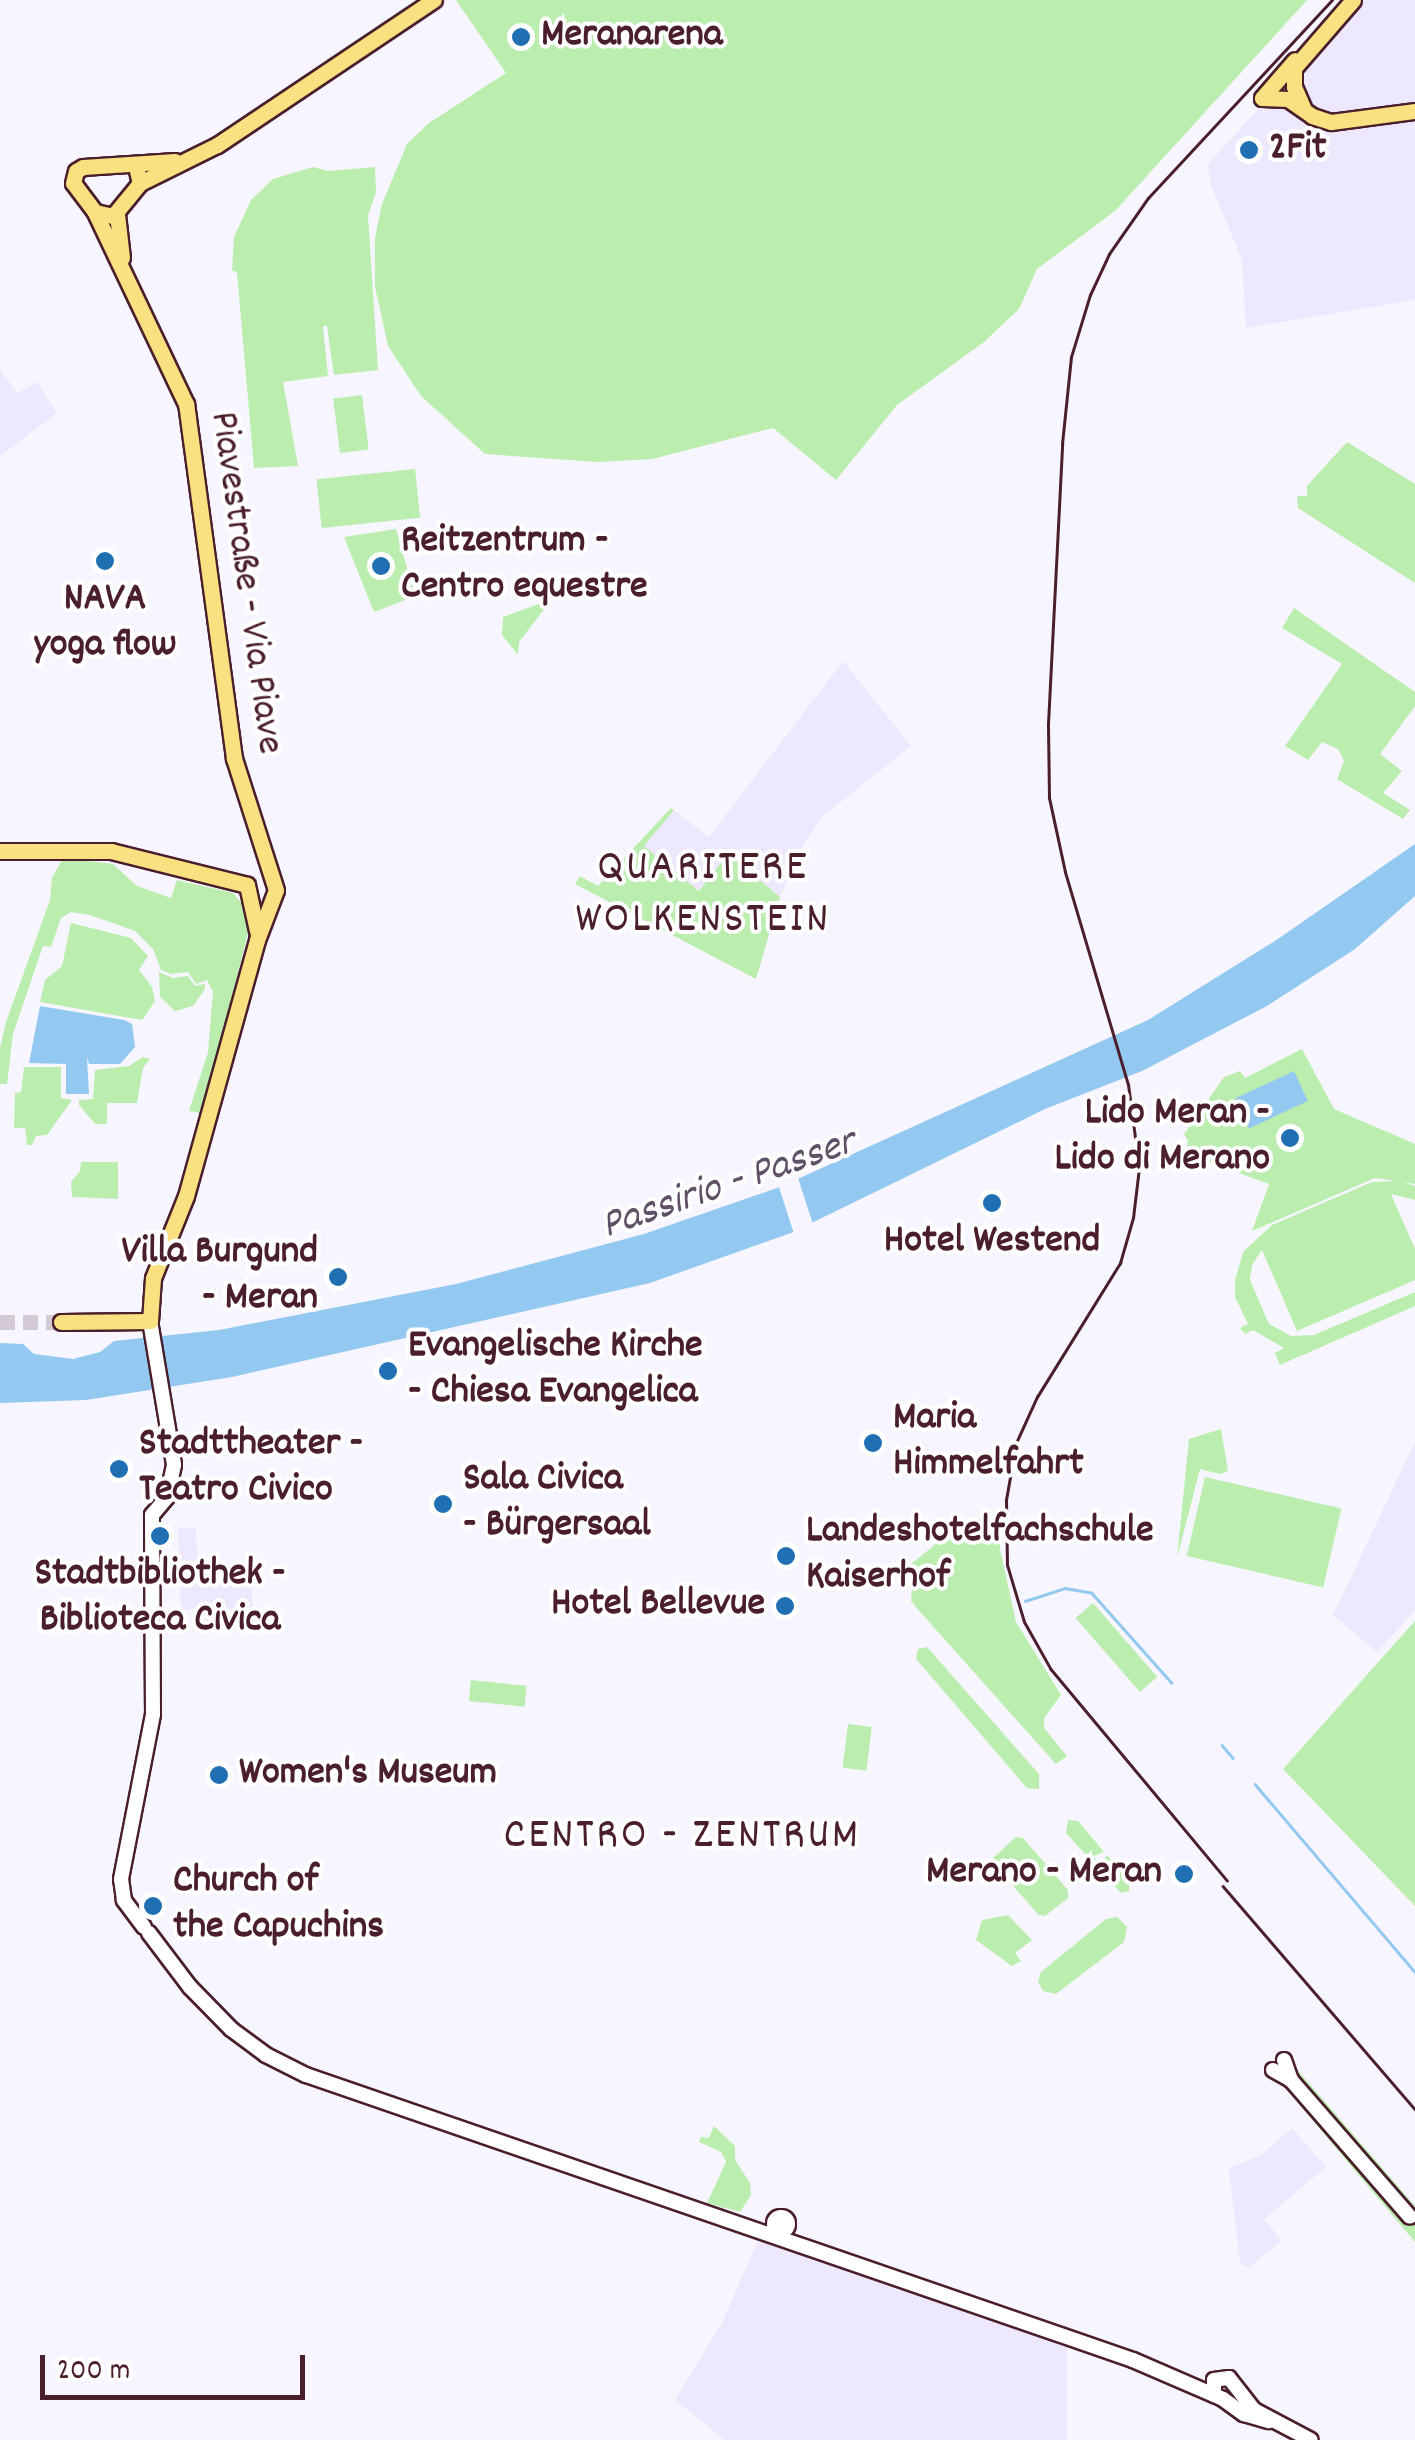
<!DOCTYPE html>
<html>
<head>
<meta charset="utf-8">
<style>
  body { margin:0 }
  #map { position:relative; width:1415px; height:2440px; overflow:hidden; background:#f7f5ff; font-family:Dekko,sans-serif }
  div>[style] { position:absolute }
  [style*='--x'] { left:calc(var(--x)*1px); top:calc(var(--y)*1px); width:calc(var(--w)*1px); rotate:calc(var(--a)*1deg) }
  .built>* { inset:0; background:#eee8fe }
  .green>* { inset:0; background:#bbeeae; transform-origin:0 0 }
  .water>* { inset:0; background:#93c9f1; transform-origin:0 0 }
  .pier>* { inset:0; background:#f7f5ff; transform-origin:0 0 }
  .stream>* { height:2.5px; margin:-1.25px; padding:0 1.25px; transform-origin:1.25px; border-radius:1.25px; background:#93c9f1 }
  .primary-tunnel>* { height:15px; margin-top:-7.5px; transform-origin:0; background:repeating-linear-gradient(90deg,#d4cad5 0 15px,transparent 0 23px) }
  .roads { filter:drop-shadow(2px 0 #4a1f2b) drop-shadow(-2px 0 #4a1f2b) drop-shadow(0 2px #4a1f2b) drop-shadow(0 -2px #4a1f2b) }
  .secondary>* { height:14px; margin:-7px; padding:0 7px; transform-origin:7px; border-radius:7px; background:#fff }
  .secondary>.ring { margin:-7px; padding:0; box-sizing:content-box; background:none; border:14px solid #fff; border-radius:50% }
  .primary>* { height:15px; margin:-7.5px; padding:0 7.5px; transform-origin:7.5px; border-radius:7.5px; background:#f9e181 }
  .rail>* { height:2.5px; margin:-1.25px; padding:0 1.25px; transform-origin:1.25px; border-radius:1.25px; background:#4a1f2b }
  .dots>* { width:28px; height:28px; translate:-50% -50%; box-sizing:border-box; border:5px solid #fff; border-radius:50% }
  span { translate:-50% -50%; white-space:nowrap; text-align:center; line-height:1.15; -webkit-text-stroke:8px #fff; paint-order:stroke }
  .poi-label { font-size:40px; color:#4a1f2b; font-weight:700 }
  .left { translate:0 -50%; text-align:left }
  .right { translate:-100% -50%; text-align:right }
  .street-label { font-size:40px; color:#4a1f2b }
  .water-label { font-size:42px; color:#605266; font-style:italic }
  .quarter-label { font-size:45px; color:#4a1f2b; letter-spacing:2.5px }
  .scale { position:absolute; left:40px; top:2355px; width:265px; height:45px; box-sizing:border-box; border:5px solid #4a1f2b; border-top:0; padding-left:12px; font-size:30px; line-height:35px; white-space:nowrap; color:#4a1f2b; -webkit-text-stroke:8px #fff; paint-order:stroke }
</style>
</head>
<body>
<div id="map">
  <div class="built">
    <div style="clip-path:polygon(1358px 0,1415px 0,1415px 300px,1246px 328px,1242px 260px,1211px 185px,1208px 164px)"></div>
    <div style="clip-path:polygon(0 369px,17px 393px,37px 382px,57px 413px,0 456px)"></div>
    <div style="clip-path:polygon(843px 661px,911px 746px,822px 817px,803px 845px,780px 897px,729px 855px,700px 891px,643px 846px,674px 810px,709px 837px)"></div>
    <div style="clip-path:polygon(1415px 1442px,1415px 1610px,1377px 1652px,1333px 1615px)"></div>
    <div style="clip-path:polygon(196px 1527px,197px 1554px,203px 1555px,204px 1572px,251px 1569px,253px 1616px,206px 1624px,204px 1608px,181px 1610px,178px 1528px)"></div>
    <div style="clip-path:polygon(1292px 2128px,1326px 2167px,1264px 2219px,1282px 2241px,1248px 2268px,1240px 2263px,1229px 2168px,1261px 2155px)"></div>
    <div style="clip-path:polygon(759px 2238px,1067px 2346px,1067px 2440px,725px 2440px,675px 2400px,722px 2323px)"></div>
  </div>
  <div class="green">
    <div style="clip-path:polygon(456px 0,1307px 0,1115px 211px,1037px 269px,1019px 309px,984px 342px,897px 405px,836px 480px,773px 428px,652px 459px,597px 462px,485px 454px,421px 396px,388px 346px,375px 287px,375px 238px,382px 204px,407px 144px,429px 123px,506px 73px)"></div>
    <div style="clip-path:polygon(313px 167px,328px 171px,375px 167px,376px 192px,368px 215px,378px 370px,334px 375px,327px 326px,323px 326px,328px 376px,283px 382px,298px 466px,254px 468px,237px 273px,232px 270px,234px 237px,251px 200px,273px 179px)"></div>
    <div style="left:362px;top:395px;width:55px;height:29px;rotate:83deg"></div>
    <div style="clip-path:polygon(1347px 442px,1415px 484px,1415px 583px,1298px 508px,1297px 496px,1307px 496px,1307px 486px)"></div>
    <div style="left:415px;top:469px;width:49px;height:99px;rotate:84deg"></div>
    <div style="clip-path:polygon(396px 529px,415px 596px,374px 612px,344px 537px)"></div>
    <div style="clip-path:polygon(552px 599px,519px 642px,518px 655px,502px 635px,503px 617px)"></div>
    <div style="clip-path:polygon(1294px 608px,1415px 692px,1415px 706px,1380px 754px,1402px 771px,1383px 793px,1410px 810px,1403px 819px,1337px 779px,1344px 761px,1338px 749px,1322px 742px,1308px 760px,1285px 746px,1342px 664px,1282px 628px)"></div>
    <div style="clip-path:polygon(671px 808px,674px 810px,644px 846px,699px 891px,728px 854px,780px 897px,756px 979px,575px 884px,580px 876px,598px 886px)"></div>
    <div style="clip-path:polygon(63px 858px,113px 864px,137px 886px,171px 898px,177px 880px,233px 893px,245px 907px,250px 925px,201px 1121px,198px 1112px,189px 1111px,208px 1052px,213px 992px,207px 980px,196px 984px,188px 972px,171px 974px,161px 970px,153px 949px,135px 931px,90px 915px,71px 912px,61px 918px,51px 947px,43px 946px,13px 1034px,7px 1084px,0 1084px,0 1048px,6px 1022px,50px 900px,52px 878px)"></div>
    <div style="clip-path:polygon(71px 923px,131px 938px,148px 956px,139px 970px,152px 987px,155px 1001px,142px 1020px,40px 1002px,45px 980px,62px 966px)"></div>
    <div style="clip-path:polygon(159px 972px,173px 978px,188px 976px,195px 986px,205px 984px,205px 989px,193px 1006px,175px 1011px,160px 997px)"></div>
    <div style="clip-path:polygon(1302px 1049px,1334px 1109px,1415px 1144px,1415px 1184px,1375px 1178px,1252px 1231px,1269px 1184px,1184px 1153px,1188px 1141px,1184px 1134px,1224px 1077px,1240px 1071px,1245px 1078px)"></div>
    <div style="clip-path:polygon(143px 1057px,150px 1059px,143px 1068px,137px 1103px,107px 1103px,107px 1124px,95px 1124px,79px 1105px,79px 1100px,93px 1099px,95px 1070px,129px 1066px)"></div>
    <div style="clip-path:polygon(24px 1067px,61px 1067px,61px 1098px,72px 1100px,47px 1135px,36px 1136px,32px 1145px,27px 1145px,25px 1128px,14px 1128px,15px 1093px,21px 1092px)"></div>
    <div style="clip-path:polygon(81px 1162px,118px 1162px,118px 1199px,72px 1197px,71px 1182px,80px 1171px)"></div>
    <div style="clip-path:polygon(1400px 1181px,1415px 1186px,1415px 1200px,1391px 1194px,1415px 1249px,1415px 1280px,1297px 1331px,1262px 1250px,1252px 1265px,1250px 1280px,1269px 1324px,1291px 1336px,1314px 1335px,1415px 1292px,1415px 1306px,1280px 1365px,1275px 1353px,1284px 1348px,1253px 1330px,1245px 1334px,1240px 1328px,1248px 1324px,1235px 1297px,1235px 1281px,1243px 1252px,1272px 1225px,1372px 1182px)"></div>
    <div style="clip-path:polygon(1221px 1429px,1228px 1471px,1220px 1474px,1200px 1469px,1177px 1558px,1189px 1439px)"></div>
    <div style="left:1205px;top:1477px;width:140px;height:81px;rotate:13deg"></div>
    <div style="clip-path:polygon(978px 1518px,999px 1518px,1000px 1549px,1016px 1622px,1061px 1695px,1044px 1718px,1044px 1728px,1067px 1756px,1056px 1764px,921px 1613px,911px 1601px,912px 1589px,903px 1582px,911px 1564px,958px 1526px)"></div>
    <div style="left:1093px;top:1603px;width:98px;height:23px;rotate:49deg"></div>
    <div style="clip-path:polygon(1415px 1621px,1415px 1906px,1283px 1769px)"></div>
    <div style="clip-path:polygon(927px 1647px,1039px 1774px,1039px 1789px,1027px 1788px,916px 1659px,918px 1649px)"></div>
    <div style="left:471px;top:1680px;width:56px;height:21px;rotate:6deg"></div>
    <div style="left:848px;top:1724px;width:24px;height:44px;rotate:7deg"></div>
    <div style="clip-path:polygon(1068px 1820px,1078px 1821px,1104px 1852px,1093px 1856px,1101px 1865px,1107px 1855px,1130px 1882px,1129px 1891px,1121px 1893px,1066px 1833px)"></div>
    <div style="clip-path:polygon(1016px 1837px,1023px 1838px,1068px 1890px,1068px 1898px,1045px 1916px,1039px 1915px,995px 1866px,993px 1858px)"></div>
    <div style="clip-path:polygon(1008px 1915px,1032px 1940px,1015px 1953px,1021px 1961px,1012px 1966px,976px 1940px,982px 1920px)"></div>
    <div style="clip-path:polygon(1117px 1917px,1127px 1927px,1124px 1942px,1056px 1994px,1043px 1991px,1038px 1982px,1041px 1972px,1106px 1919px)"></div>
    <div style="clip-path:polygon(1288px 2059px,1415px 2206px,1415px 2242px,1277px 2078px,1404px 2221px,1413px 2210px,1410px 2205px,1305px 2089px)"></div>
    <div style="clip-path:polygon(714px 2126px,735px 2146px,735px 2160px,750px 2183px,751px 2195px,740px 2212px,707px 2203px,726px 2162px,721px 2152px,699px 2142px,701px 2137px,709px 2138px)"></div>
  </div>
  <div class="water">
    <div style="clip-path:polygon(1415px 844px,1415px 896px,1355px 949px,1267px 1006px,1142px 1071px,1045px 1109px,791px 1233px,650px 1283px,232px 1377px,86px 1400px,0 1403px,0 1343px,23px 1344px,34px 1354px,73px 1359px,100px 1352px,114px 1341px,219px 1330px,456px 1284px,644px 1234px,780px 1187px,1148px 1020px,1275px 941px)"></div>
    <div style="clip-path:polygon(40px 1006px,124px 1020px,132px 1024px,135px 1047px,120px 1064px,89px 1064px,87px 1057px,89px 1094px,66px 1094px,66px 1064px,29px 1063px)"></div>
    <div style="left:1294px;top:1071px;width:33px;height:65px;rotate:65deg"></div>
  </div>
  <div class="pier">
    <div style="left:798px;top:1178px;width:52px;height:21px;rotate:72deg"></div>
  </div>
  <div class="stream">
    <div style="--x:1025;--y:1601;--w:42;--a:-18"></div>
    <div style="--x:1065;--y:1588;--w:27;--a:10"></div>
    <div style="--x:1092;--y:1593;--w:120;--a:48.4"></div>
    <div style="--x:1222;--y:1745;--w:17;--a:50"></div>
    <div style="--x:1255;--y:1784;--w:247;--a:49.6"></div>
  </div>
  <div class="primary-tunnel">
    <div style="--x:0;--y:1322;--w:61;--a:0"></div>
  </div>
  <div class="roads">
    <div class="secondary">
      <div style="--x:150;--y:1321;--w:146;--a:80.5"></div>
      <div style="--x:174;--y:1465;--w:33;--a:102"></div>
      <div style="--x:144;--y:1927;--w:34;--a:-127"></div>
      <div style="--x:124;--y:1900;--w:21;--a:-98"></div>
      <div style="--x:121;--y:1879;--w:168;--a:-79"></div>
      <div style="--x:153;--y:1714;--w:199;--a:-90.3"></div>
      <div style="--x:152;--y:1515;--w:23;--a:-50"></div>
      <div style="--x:149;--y:1933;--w:68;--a:52.8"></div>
      <div style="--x:190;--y:1987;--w:59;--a:45.7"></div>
      <div style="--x:231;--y:2029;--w:44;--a:36.6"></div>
      <div style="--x:266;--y:2055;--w:45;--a:26.6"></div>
      <div style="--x:306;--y:2075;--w:875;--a:19.01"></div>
      <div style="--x:1133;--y:2360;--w:98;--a:23.4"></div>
      <div style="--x:1223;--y:2399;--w:26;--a:36"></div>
      <div style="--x:1244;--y:2414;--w:26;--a:16"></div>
      <div style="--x:1284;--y:2060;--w:21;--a:71"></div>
      <div style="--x:1273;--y:2070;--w:21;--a:29"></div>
      <div style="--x:1291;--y:2080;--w:181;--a:49"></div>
      <div class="ring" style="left:774px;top:2217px;width:0;height:0"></div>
      <div style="--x:1214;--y:2395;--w:15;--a:-90"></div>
      <div style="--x:1214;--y:2380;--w:15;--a:-8"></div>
      <div style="--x:1229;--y:2378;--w:41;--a:52"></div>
      <div style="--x:1254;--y:2410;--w:64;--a:27.8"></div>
    </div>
    <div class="primary">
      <div style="--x:1262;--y:98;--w:26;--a:2"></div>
      <div style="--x:1288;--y:99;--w:29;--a:35"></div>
      <div style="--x:1312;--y:116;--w:20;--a:18"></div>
      <div style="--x:1331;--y:122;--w:85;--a:-7.5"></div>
      <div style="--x:1262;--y:98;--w:50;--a:-49"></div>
      <div style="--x:1303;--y:107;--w:22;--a:-114"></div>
      <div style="--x:1294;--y:87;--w:19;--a:-90"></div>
      <div style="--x:1294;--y:68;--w:90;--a:-49.1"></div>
      <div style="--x:136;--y:167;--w:16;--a:76"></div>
      <div style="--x:140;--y:183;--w:43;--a:129.3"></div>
      <div style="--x:113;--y:216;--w:18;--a:-167"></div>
      <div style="--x:95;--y:212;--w:36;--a:-127"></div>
      <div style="--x:73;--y:183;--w:12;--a:-76"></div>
      <div style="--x:76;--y:171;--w:8;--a:-30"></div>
      <div style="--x:83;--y:167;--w:92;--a:-3.7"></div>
      <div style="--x:140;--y:183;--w:86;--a:-26.3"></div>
      <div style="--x:217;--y:145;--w:261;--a:-33.8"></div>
      <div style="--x:117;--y:214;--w:44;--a:83.5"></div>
      <div style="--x:0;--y:851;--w:111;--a:0"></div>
      <div style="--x:111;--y:851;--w:140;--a:14"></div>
      <div style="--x:247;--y:885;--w:47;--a:77.7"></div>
      <div style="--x:61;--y:1322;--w:89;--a:-0.6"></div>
      <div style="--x:150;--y:1321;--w:43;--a:-86"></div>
      <div style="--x:153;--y:1278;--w:88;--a:-68.1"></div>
      <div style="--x:186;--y:1196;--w:266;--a:-74.5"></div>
      <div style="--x:257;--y:940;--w:53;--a:-69.2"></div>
      <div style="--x:276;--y:890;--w:139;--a:-107.7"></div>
      <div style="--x:234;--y:758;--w:357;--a:-97.7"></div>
      <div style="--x:186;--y:404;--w:212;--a:-115.4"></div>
    </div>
  </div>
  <div class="rail">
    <div style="--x:1227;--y:1881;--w:275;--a:-129.8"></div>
    <div style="--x:1051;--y:1670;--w:55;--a:-119.4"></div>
    <div style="--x:1024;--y:1622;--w:59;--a:-106.6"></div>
    <div style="--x:1007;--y:1565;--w:65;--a:-90.9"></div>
    <div style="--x:1006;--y:1500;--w:58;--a:-80"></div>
    <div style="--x:1016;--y:1443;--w:51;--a:-65.5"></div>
    <div style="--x:1037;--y:1397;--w:158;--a:-58.2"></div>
    <div style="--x:1120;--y:1263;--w:47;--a:-73.9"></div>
    <div style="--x:1133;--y:1218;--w:50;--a:-83.2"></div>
    <div style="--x:1139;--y:1168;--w:84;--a:-97.5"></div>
    <div style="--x:1128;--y:1085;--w:222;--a:-106.5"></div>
    <div style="--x:1065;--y:872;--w:76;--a:-102.2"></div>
    <div style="--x:1049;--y:798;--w:74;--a:-90.8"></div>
    <div style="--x:1048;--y:724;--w:280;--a:-87.1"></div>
    <div style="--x:1062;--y:444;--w:87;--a:-84.1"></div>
    <div style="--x:1071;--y:357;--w:65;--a:-73"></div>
    <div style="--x:1090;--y:295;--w:45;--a:-65.1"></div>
    <div style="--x:1109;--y:254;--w:68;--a:-55.1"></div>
    <div style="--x:1148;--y:198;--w:270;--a:-47.1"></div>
    <div style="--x:1223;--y:1886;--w:294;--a:49.3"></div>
  </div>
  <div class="dots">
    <div style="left:521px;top:37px;background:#1f6fb2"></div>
    <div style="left:1249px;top:150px;background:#1f6fb2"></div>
    <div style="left:105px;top:561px;background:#1f6fb2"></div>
    <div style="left:381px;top:566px;background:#1f6fb2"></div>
    <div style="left:1290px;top:1138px;background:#1f6fb2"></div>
    <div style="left:992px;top:1203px;background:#1f6fb2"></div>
    <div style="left:338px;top:1277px;background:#1f6fb2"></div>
    <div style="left:388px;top:1371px;background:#1f6fb2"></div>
    <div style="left:873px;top:1443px;background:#1f6fb2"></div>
    <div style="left:119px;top:1469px;background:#1f6fb2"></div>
    <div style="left:443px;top:1504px;background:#1f6fb2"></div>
    <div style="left:160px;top:1536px;background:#1f6fb2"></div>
    <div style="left:786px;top:1556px;background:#1f6fb2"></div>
    <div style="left:785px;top:1606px;background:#1f6fb2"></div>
    <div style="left:219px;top:1775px;background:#1f6fb2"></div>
    <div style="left:1184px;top:1874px;background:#1f6fb2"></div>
    <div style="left:153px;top:1906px;background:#1f6fb2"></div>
  </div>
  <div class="poi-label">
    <span class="left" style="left:541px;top:37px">Meranarena</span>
    <span class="left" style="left:1269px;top:150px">2Fit</span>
    <span class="left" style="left:401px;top:566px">Reitzentrum -<br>Centro equestre</span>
    <span style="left:105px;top:624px">NAVA<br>yoga flow</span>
    <span class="right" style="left:1270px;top:1138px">Lido Meran -<br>Lido di Merano</span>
    <span style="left:992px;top:1243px">Hotel Westend</span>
    <span class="right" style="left:318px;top:1277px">Villa Burgund<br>- Meran</span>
    <span class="left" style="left:408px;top:1371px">Evangelische Kirche<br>- Chiesa Evangelica</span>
    <span class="left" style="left:893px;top:1443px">Maria<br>Himmelfahrt</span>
    <span class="left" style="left:139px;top:1469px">Stadttheater -<br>Teatro Civico</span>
    <span class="left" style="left:463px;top:1504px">Sala Civica<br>- Bürgersaal</span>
    <span class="left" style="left:806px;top:1556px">Landeshotelfachschule<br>Kaiserhof</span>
    <span style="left:160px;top:1599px">Stadtbibliothek -<br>Biblioteca Civica</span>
    <span class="right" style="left:765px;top:1606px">Hotel Bellevue</span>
    <span class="left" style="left:239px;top:1775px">Women's Museum</span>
    <span class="right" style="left:1162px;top:1874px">Merano - Meran</span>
    <span class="left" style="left:173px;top:1906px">Church of<br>the Capuchins</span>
  </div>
  <div class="street-label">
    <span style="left:244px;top:583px;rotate:82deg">Piavestraße - Via Piave</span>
  </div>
  <div class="water-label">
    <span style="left:729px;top:1186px;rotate:-19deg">Passirio - Passer</span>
  </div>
  <div class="quarter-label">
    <span style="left:703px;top:896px">QUARITERE<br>WOLKENSTEIN</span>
    <span style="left:682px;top:1838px">CENTRO - ZENTRUM</span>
  </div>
  <div class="scale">200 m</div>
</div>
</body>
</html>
